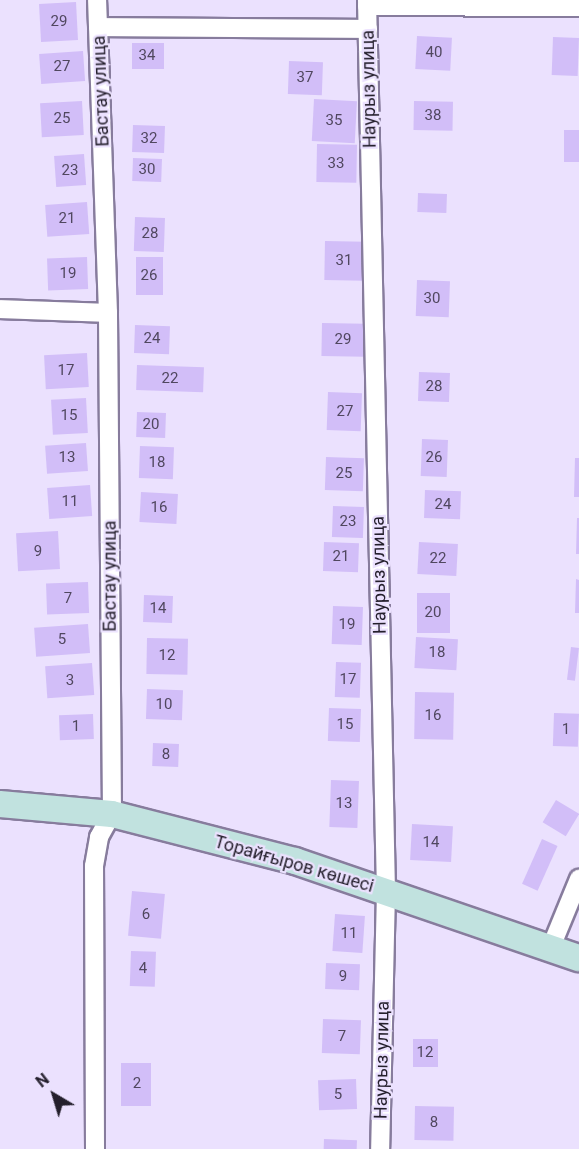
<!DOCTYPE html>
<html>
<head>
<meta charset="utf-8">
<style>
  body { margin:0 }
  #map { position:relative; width:579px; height:1149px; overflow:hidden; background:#ebe1fe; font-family:Roboto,sans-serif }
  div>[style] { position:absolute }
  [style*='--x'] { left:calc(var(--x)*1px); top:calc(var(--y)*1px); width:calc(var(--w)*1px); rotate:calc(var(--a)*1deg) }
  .building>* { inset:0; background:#d2bef8; transform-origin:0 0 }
  .roads { filter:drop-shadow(2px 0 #877c9d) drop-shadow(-2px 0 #877c9d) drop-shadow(0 2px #877c9d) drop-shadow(0 -2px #877c9d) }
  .street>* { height:18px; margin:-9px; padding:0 9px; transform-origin:9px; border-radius:9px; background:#fff }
  .secondary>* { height:26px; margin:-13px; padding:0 13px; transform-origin:13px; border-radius:13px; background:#c1e2df }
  span { translate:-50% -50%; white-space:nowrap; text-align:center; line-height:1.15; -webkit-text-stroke:4.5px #ebe1fe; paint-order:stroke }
  .number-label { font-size:15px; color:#50475f }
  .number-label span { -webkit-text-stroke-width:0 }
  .street-label { font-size:18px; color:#241f2c }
  .north { position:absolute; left:24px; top:1065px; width:60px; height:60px; -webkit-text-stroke:4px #ebe1fe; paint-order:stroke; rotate:322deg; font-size:16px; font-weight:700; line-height:24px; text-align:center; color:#241f2c }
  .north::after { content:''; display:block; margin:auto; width:21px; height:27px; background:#241f2c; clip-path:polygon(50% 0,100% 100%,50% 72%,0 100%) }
</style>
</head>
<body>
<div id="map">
  <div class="building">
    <div style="left:76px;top:2px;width:38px;height:37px;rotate:87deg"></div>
    <div style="left:417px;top:36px;width:35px;height:33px;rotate:3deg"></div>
    <div style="left:553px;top:37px;width:26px;height:38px;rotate:2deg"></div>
    <div style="left:132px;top:43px;width:32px;height:26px"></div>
    <div style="left:83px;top:51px;width:30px;height:44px;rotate:86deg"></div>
    <div style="left:289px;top:61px;width:34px;height:33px;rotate:2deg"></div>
    <div style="left:314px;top:99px;width:43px;height:42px;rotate:3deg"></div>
    <div style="left:82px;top:101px;width:34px;height:42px;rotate:87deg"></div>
    <div style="left:414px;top:101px;width:39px;height:29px;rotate:1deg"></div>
    <div style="left:133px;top:125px;width:32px;height:27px;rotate:2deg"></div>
    <div style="left:564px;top:130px;width:15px;height:32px"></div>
    <div style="left:317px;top:144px;width:40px;height:38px;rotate:1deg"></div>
    <div style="left:84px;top:154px;width:31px;height:30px;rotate:86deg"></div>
    <div style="left:133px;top:158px;width:29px;height:23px;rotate:2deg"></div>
    <div style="left:418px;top:193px;width:29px;height:19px;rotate:2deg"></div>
    <div style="left:87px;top:202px;width:32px;height:42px;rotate:86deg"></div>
    <div style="left:135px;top:217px;width:30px;height:34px;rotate:2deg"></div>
    <div style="left:325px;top:241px;width:40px;height:39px;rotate:1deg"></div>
    <div style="left:87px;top:257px;width:32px;height:40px;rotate:88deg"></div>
    <div style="left:136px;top:257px;width:27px;height:38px"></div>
    <div style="left:417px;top:280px;width:33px;height:36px;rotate:2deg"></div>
    <div style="left:322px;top:323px;width:43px;height:33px;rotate:1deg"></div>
    <div style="left:135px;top:325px;width:35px;height:28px;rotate:2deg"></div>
    <div style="left:87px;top:353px;width:34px;height:43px;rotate:87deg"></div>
    <div style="left:137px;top:365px;width:67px;height:25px;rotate:2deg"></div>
    <div style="left:419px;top:372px;width:31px;height:29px;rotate:2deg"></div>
    <div style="left:328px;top:392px;width:34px;height:38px;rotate:2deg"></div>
    <div style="left:86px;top:398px;width:35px;height:35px;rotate:87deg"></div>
    <div style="left:137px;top:412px;width:29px;height:25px;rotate:2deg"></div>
    <div style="left:422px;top:439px;width:26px;height:37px;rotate:2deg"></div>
    <div style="left:86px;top:443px;width:28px;height:41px;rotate:86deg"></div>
    <div style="left:140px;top:446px;width:34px;height:32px;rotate:2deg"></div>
    <div style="left:326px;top:457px;width:38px;height:33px;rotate:2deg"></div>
    <div style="clip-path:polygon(575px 458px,579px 458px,579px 497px,574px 497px)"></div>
    <div style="left:90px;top:485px;width:31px;height:43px;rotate:86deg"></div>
    <div style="left:425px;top:490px;width:36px;height:28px;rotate:2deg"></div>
    <div style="left:141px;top:492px;width:37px;height:30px;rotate:3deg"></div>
    <div style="left:333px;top:506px;width:31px;height:31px;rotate:2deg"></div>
    <div style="clip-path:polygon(577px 518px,579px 518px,579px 554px,576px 554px)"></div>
    <div style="left:58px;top:531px;width:38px;height:42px;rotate:87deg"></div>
    <div style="left:324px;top:542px;width:35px;height:29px;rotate:2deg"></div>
    <div style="left:419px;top:542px;width:39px;height:32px;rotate:3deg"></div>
    <div style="clip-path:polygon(576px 579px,579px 580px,579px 613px,575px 613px)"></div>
    <div style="left:88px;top:582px;width:31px;height:42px;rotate:88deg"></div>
    <div style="left:417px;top:593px;width:33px;height:40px"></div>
    <div style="left:144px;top:595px;width:29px;height:27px;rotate:2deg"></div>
    <div style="left:333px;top:606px;width:30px;height:38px;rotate:2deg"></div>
    <div style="left:88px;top:624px;width:29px;height:54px;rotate:86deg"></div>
    <div style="left:416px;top:637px;width:42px;height:31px;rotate:3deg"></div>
    <div style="left:147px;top:638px;width:41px;height:36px;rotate:1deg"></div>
    <div style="left:571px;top:647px;width:8px;height:33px;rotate:7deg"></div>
    <div style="left:336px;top:662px;width:25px;height:35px;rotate:2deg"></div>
    <div style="left:92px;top:663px;width:32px;height:47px;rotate:86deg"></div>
    <div style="left:147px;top:689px;width:36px;height:30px;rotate:2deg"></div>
    <div style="left:415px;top:692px;width:39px;height:47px;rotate:1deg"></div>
    <div style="left:329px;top:708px;width:32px;height:33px;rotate:2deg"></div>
    <div style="left:554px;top:713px;width:25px;height:33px;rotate:2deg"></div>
    <div style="left:93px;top:714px;width:25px;height:34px;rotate:88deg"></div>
    <div style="left:153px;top:743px;width:26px;height:23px;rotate:2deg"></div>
    <div style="left:331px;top:780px;width:28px;height:47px;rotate:2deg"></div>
    <div style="left:556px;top:800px;width:27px;height:26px;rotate:31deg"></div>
    <div style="left:412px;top:824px;width:41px;height:36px;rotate:3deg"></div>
    <div style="left:542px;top:839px;width:17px;height:49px;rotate:24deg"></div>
    <div style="left:132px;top:891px;width:33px;height:45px;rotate:5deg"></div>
    <div style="left:335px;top:914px;width:30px;height:37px;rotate:4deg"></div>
    <div style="left:131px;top:951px;width:25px;height:35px;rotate:2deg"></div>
    <div style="left:326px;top:963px;width:34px;height:26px;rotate:2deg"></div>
    <div style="left:323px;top:1019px;width:38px;height:34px;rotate:2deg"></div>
    <div style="left:413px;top:1039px;width:25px;height:28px"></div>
    <div style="left:121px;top:1063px;width:30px;height:43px"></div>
    <div style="left:356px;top:1079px;width:30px;height:38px;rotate:88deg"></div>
    <div style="left:415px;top:1106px;width:39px;height:34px;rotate:1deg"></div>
    <div style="left:324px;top:1139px;width:33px;height:10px;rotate:2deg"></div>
  </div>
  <div class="roads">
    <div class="street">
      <div style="--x:367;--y:0;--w:891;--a:88.78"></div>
      <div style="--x:386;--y:891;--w:258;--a:91.3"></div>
      <div style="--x:367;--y:6;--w:212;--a:0.3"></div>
      <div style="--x:98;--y:27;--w:270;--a:0.4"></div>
      <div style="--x:0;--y:309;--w:108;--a:2.1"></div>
      <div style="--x:551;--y:947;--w:74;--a:-67.6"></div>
      <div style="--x:95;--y:1149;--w:283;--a:-90.2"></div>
      <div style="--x:94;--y:866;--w:29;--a:-80"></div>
      <div style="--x:99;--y:837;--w:26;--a:-61"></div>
      <div style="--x:112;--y:814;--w:501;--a:-90.46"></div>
      <div style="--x:108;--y:313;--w:313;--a:-92"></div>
    </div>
    <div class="secondary">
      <div style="--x:0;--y:804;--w:112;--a:5.1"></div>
      <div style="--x:112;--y:814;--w:189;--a:14.4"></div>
      <div style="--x:295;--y:861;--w:300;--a:18.9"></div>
    </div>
  </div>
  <div class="number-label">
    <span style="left:59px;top:22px">29</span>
    <span style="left:434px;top:53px">40</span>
    <span style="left:147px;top:56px">34</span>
    <span style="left:62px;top:67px">27</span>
    <span style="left:305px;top:78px">37</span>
    <span style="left:433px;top:116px">38</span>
    <span style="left:62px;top:119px">25</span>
    <span style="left:334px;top:121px">35</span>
    <span style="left:149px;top:139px">32</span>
    <span style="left:336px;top:164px">33</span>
    <span style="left:147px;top:170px">30</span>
    <span style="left:70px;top:171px">23</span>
    <span style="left:67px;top:219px">21</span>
    <span style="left:150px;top:234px">28</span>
    <span style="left:344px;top:261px">31</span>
    <span style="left:68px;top:274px">19</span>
    <span style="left:149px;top:276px">26</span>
    <span style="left:432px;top:299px">30</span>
    <span style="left:152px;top:339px">24</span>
    <span style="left:343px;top:340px">29</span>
    <span style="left:66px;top:371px">17</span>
    <span style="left:170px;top:379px">22</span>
    <span style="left:434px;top:387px">28</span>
    <span style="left:345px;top:412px">27</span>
    <span style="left:69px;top:416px">15</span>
    <span style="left:151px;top:425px">20</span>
    <span style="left:67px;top:458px">13</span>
    <span style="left:434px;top:458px">26</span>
    <span style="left:157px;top:463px">18</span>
    <span style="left:344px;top:474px">25</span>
    <span style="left:70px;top:502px">11</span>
    <span style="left:443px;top:505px">24</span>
    <span style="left:159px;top:508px">16</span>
    <span style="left:348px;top:522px">23</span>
    <span style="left:38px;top:552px">9</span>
    <span style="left:341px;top:557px">21</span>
    <span style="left:438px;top:559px">22</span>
    <span style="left:68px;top:599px">7</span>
    <span style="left:158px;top:609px">14</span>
    <span style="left:433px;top:613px">20</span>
    <span style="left:347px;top:625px">19</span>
    <span style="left:62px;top:640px">5</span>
    <span style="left:437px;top:653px">18</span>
    <span style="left:167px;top:656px">12</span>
    <span style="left:348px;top:680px">17</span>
    <span style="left:70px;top:681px">3</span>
    <span style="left:164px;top:705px">10</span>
    <span style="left:433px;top:716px">16</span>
    <span style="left:345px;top:725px">15</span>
    <span style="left:76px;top:727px">1</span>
    <span style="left:566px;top:730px">1</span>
    <span style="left:166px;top:755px">8</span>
    <span style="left:344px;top:804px">13</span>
    <span style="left:431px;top:843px">14</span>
    <span style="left:146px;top:915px">6</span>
    <span style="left:349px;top:934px">11</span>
    <span style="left:143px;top:969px">4</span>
    <span style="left:343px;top:977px">9</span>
    <span style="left:342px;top:1037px">7</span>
    <span style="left:425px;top:1053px">12</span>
    <span style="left:137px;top:1084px">2</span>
    <span style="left:338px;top:1095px">5</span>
    <span style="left:434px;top:1123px">8</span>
  </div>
  <div class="street-label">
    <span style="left:369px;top:89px;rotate:-91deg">Наурыз улица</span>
    <span style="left:101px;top:91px;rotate:-92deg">Бастау улица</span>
    <span style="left:379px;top:575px;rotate:-91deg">Наурыз улица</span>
    <span style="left:110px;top:576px;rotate:-90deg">Бастау улица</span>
    <span style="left:294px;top:864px;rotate:16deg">Торайғыров көшесі</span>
    <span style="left:382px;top:1060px;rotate:-89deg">Наурыз улица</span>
  </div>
  <div class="north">N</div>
</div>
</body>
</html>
